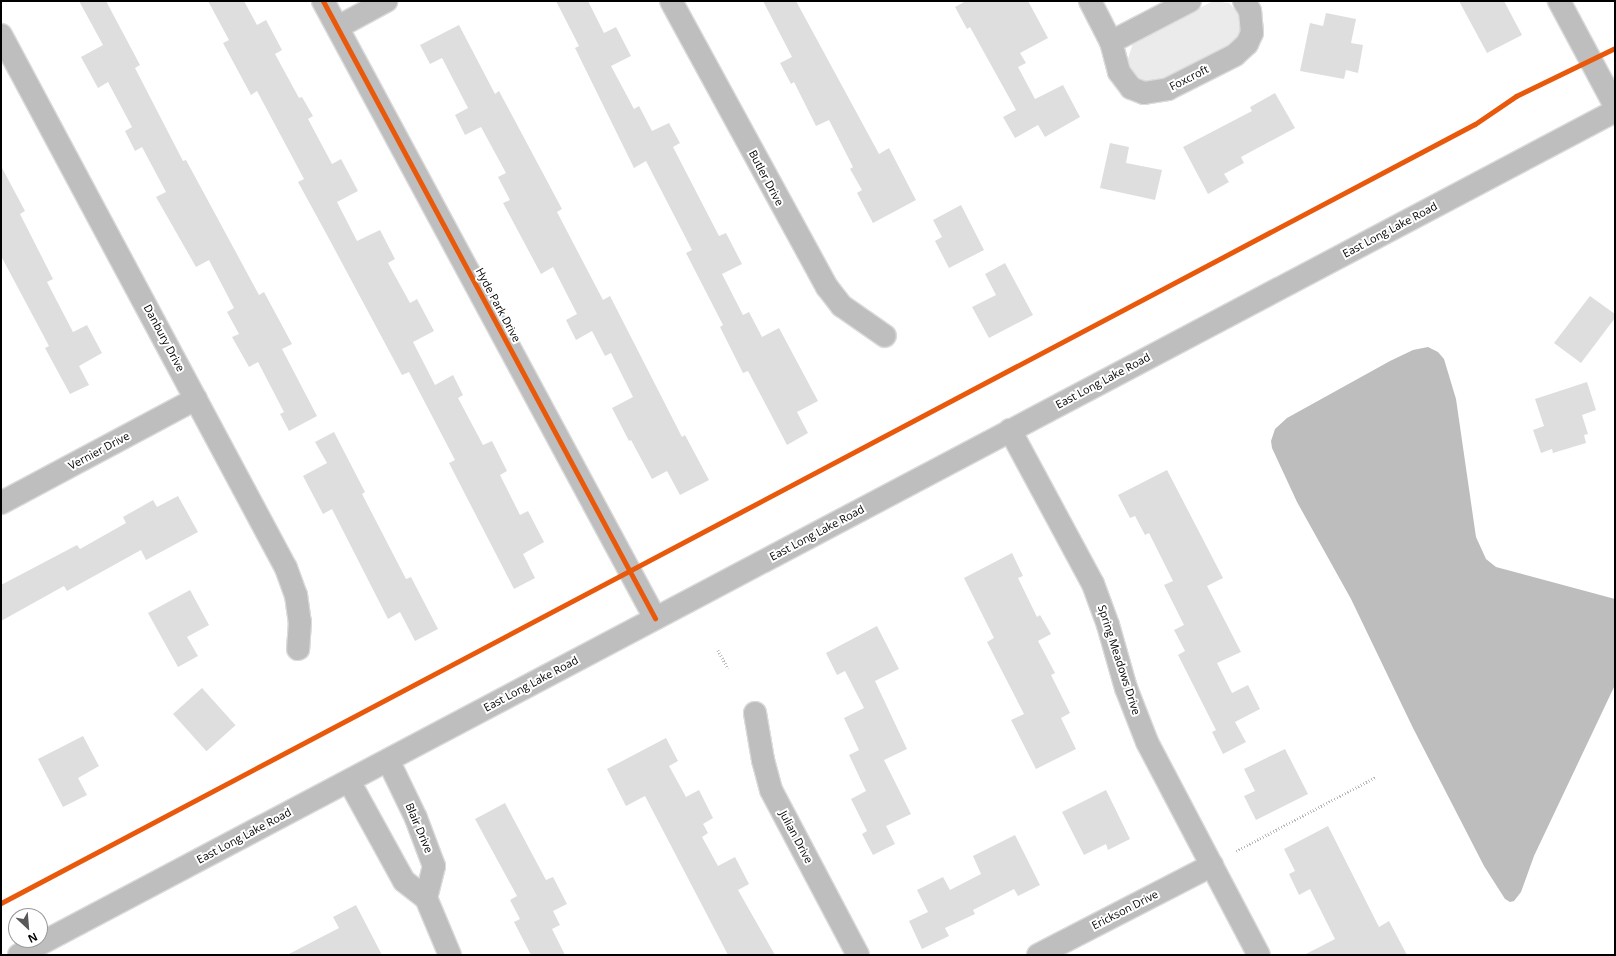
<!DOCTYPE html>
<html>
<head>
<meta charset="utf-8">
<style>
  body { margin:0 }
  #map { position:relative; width:1616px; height:956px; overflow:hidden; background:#fff; font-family:"Open Sans",sans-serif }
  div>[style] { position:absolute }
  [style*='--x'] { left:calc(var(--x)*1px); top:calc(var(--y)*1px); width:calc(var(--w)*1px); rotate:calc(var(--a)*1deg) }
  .green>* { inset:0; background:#ebebeb }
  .water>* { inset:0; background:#bdbdbd }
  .building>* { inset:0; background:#dedede; transform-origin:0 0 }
  .path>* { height:2.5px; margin-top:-1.25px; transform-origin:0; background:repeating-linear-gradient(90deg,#b9b9b9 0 1px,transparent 0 3px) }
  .roads { filter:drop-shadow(1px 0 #dbdbdb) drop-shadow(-1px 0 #dbdbdb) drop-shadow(0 1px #dbdbdb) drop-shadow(0 -1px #dbdbdb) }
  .minor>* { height:22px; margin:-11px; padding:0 11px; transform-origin:11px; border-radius:11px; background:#bebebe }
  .major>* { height:22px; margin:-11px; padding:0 11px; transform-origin:11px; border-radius:11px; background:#bebebe }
  .cycleway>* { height:5px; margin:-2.5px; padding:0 2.5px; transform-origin:2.5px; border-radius:2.5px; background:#e8590c }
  span { translate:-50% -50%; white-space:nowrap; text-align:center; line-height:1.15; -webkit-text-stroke:4px #fff; paint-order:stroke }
  .street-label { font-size:11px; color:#000 }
  .frame { position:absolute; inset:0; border:2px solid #000; pointer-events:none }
  .north { position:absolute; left:8px; top:908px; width:40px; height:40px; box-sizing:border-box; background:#fff; border:1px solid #999; border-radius:50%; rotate:154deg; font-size:11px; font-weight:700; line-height:16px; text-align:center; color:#000 }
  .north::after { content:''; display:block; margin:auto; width:14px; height:18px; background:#595959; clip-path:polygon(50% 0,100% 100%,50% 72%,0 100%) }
</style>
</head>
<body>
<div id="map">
  <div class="green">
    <div style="clip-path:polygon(1213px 1px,1229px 3px,1242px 17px,1241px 36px,1230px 47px,1159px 83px,1150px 84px,1131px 74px,1127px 62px,1133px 43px)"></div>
  </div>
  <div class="water">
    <div style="clip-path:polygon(1428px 347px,1438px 352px,1444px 359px,1456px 399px,1476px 537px,1486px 559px,1496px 567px,1615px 599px,1615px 685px,1534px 856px,1521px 892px,1514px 901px,1510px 902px,1505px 899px,1484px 866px,1413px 728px,1351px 599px,1297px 502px,1272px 448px,1271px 441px,1275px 429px,1287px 418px,1390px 361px,1413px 350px)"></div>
  </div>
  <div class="building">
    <div style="clip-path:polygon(79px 1px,106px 1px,140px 65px,135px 68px,183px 161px,186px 160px,259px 295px,264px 292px,292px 344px,282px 349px,317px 416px,289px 431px,280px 414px,284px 412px,258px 362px,249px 367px,232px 337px,239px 334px,227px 312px,234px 308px,209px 260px,196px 267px,156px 197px,166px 192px,142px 147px,135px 151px,125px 131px,132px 127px,108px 82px,98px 88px,81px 57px,103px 45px)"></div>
    <div style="clip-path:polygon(208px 1px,244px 1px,257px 25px,266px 20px,282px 50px,275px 54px,299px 98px,302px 97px,313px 116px,308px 119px,332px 164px,341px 159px,358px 191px,337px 202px,357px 241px,380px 230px,395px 259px,388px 263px,410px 303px,417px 299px,434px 331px,413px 342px,435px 385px,453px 375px,463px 395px,458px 398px,483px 445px,492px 441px,507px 471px,500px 475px,520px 515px,528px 511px,544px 542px,523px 554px,535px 578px,514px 589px,449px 463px,455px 460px,409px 372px,402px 375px,327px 235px,298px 182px,304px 179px,257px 91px,251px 95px,223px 43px,229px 40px)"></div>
    <div style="clip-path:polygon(556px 1px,588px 1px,604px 33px,616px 27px,631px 56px,611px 66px,634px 109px,639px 106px,652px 131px,669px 123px,680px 143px,673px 147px,719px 236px,726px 233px,742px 264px,722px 274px,743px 315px,749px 312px,762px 337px,779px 328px,818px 401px,797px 412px,808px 433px,787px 445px,748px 371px,743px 373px,720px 327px,723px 325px,686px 253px,692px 250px,646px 161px,634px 168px,575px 48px,579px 46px)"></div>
    <div style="clip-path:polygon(763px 1px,796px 1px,879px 154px,889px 148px,916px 200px,873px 223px,857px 193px,862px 190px,850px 169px,853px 167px,829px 120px,816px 126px,794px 82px,791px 84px,780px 63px,792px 57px)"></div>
    <div style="clip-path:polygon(966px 1px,1028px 1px,1048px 38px,1020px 53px,1026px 63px,1018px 67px,1035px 99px,1063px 85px,1080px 117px,1045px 137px,1038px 125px,1015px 138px,1003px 117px,1016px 110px,970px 27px,967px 29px,955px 7px)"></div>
    <div style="clip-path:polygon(1459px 1px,1504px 1px,1522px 35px,1487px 53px)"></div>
    <div style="clip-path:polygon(1326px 13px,1356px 19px,1351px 43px,1363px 45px,1358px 73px,1346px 70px,1344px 79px,1300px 71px,1310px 23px,1323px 26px)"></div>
    <div style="clip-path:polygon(459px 25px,495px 94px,499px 91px,562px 209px,557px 212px,603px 300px,610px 296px,682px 437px,685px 435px,709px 480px,680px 495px,667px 471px,652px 479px,631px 440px,629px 441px,612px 408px,633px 397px,611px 353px,605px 356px,592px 331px,576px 340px,566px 320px,577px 314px,553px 267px,541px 274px,503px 203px,510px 200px,498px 177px,506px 173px,481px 127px,465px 135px,455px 115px,468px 108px,442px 58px,430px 64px,420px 45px)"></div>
    <div style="clip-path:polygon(1275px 93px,1295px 128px,1241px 157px,1244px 163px,1224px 174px,1229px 182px,1208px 194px,1183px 147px,1252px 111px,1250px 107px)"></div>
    <div style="clip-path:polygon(1110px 143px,1129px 147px,1126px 163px,1162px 170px,1155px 200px,1100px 188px)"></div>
    <div style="clip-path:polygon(1px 166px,25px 211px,20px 214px,53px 279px,47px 282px,73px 332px,87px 325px,102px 353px,79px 366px,89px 385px,70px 394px,45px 348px,49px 346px,1px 256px)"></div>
    <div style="clip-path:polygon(961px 205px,984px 250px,949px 268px,935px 241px,942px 237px,933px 220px)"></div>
    <div style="clip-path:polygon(1005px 263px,1033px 315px,989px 338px,972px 307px,996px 295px,985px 274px)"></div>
    <div style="clip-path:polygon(1590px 296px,1615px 314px,1615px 318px,1581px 363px,1554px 343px)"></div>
    <div style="clip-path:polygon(1587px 382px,1596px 410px,1582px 415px,1588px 434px,1584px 435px,1586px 443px,1553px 453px,1552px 449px,1541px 453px,1533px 430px,1544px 426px,1535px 399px)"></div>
    <div style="clip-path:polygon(334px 432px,365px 492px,362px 494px,406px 579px,411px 577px,438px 629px,415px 641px,400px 612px,388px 619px,332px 509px,323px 514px,303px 476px,327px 463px,315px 442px)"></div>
    <div style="clip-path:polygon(1167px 470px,1223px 578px,1207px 586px,1241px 652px,1217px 663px,1232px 693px,1248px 685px,1260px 709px,1235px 722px,1246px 742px,1223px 754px,1212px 732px,1216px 730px,1178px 655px,1185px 651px,1174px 630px,1184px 625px,1164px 585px,1173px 581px,1149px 533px,1145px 535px,1135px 516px,1130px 518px,1118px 495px)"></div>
    <div style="clip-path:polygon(178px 496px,198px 532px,146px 560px,141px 550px,67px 591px,64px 586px,1px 621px,1px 585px,77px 545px,80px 549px,126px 523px,123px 517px,153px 500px,157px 507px)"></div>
    <div style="clip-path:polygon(1012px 553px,1023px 576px,1018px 578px,1037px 617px,1040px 615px,1051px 634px,1038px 641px,1055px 673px,1051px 675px,1070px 713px,1061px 718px,1076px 749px,1036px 769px,1011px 720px,1024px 714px,987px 642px,994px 638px,964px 578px)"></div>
    <div style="clip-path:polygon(190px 590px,209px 625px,187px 637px,198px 656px,178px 667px,148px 613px)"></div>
    <div style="clip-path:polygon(877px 626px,899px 669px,875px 681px,907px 749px,884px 760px,911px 814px,886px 826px,895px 844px,873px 855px,862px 834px,867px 831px,851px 799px,866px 791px,849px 755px,859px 750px,844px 718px,864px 708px,845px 671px,837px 675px,826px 653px)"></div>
    <div style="left:202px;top:688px;width:50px;height:39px;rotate:48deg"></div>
    <div style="clip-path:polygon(83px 736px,99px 766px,78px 778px,87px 795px,63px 807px,38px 759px)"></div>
    <div style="clip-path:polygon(666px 738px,678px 761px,669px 766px,686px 797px,699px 790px,713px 818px,703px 824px,708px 833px,702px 837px,718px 866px,735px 857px,749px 884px,738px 890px,775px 955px,728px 955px,645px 796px,626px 806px,607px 769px)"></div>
    <div style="clip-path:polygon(1285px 749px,1308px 794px,1256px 820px,1244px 796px,1255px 791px,1244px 769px)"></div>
    <div style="clip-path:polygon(1106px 790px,1130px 839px,1108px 850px,1106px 844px,1084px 855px,1062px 812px)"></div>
    <div style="clip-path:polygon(505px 803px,546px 880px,553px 877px,567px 904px,553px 911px,560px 925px,552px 929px,565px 955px,531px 955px,514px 922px,520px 919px,510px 900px,517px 896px,475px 819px)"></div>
    <div style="clip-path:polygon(1328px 826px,1379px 927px,1389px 921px,1407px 955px,1304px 955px,1335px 939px,1310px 889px,1299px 895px,1289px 874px,1295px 871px,1284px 849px)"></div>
    <div style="clip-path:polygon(1015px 835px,1040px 885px,1018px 896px,1014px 889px,973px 910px,975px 914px,945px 928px,949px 936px,922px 949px,909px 921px,928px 912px,917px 890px,943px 877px,950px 890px,981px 874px,973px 856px)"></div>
    <div style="clip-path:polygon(356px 905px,382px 955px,287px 955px,339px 928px,333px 917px)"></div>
  </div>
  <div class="path">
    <div style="--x:718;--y:650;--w:21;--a:61"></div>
    <div style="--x:1236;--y:851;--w:158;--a:-27.9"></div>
  </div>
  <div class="roads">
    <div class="minor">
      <div style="--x:323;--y:1;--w:701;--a:61.72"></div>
      <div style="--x:671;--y:1;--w:326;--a:61.4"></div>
      <div style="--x:827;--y:287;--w:24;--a:52"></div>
      <div style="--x:842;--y:306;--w:52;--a:34.9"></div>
      <div style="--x:1090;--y:1;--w:46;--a:62.9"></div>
      <div style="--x:1190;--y:1;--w:89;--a:152.6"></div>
      <div style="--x:1111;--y:42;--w:31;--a:75"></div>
      <div style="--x:1119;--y:72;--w:20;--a:53"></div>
      <div style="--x:1131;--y:88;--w:14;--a:21"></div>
      <div style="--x:1144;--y:93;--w:24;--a:-9"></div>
      <div style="--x:1168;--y:89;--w:75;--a:-26.9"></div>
      <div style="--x:1235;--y:55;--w:16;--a:-43"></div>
      <div style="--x:1247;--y:44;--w:12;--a:-66"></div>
      <div style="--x:1252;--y:33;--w:22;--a:-95"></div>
      <div style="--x:1250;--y:11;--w:12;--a:-121"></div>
      <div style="--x:1559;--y:1;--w:119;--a:61.9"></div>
      <div style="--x:338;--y:27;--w:55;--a:-28.4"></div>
      <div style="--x:1;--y:35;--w:604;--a:61.87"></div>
      <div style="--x:286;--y:568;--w:29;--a:70"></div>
      <div style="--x:296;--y:595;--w:27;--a:82"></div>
      <div style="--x:300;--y:622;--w:27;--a:94"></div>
      <div style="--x:1010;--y:430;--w:175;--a:61.7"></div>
      <div style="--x:1093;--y:584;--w:44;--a:69.9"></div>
      <div style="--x:1108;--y:625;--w:66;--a:74.1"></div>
      <div style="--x:1126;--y:688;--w:58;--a:68.7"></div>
      <div style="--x:1147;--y:742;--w:241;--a:62.3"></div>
      <div style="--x:1;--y:503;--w:221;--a:-28.1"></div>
      <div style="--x:755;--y:713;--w:48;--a:80.3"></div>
      <div style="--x:763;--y:760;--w:31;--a:75"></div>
      <div style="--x:771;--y:790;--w:187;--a:62.2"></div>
      <div style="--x:349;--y:781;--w:114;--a:61.2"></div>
      <div style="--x:404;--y:881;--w:28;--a:38"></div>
      <div style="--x:426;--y:898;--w:33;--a:-76"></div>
      <div style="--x:434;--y:866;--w:51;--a:-110.6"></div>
      <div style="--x:416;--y:818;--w:64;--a:-115.8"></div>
      <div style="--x:426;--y:898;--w:62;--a:67.2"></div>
      <div style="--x:1038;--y:955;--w:196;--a:-27.3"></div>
    </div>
    <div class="major">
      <div style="--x:19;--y:955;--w:1805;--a:-27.87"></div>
    </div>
  </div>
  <div class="cycleway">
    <div style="--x:323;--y:1;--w:701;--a:61.72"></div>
    <div style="--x:1;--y:903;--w:1667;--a:-27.86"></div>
    <div style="--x:1475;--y:124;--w:50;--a:-34.3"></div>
    <div style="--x:1516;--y:96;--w:110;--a:-25.9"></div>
  </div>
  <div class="street-label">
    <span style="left:1189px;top:78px;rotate:-27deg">Foxcroft</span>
    <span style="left:766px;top:178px;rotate:62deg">Butler Drive</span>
    <span style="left:1390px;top:230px;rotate:-28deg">East Long Lake Road</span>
    <span style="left:498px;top:305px;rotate:62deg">Hyde Park Drive</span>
    <span style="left:164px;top:338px;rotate:62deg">Danbury Drive</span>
    <span style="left:1103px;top:381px;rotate:-28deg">East Long Lake Road</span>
    <span style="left:99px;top:451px;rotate:-28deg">Vernier Drive</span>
    <span style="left:817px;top:533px;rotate:-28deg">East Long Lake Road</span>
    <span style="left:1119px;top:660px;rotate:72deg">Spring Meadows Drive</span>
    <span style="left:531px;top:684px;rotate:-28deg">East Long Lake Road</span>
    <span style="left:419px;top:828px;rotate:67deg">Blair Drive</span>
    <span style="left:244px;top:836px;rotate:-28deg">East Long Lake Road</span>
    <span style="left:796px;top:837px;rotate:62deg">Julian Drive</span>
    <span style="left:1125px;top:910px;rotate:-27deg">Erickson Drive</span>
  </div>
  <div class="frame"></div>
  <div class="north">N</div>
</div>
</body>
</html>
